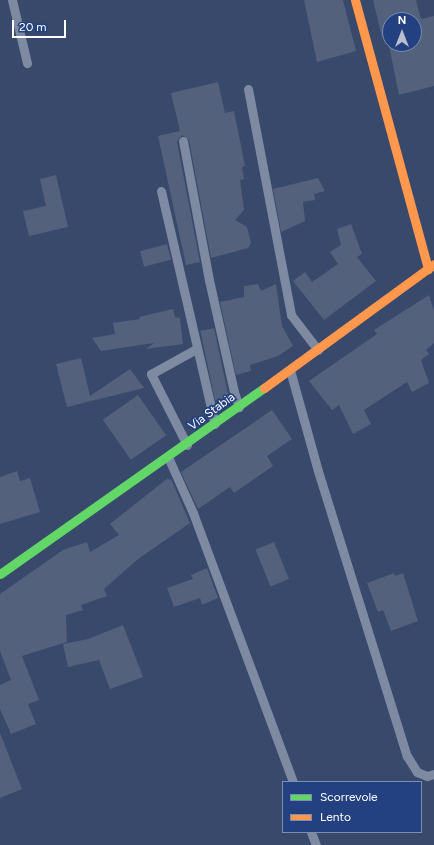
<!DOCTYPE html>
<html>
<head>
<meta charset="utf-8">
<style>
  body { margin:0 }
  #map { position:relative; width:434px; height:845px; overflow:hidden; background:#38496b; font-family:Figtree,sans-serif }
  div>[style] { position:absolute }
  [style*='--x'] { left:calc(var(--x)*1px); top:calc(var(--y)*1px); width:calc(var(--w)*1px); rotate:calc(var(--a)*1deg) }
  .building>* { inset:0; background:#54617c; transform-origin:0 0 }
  .lane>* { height:9px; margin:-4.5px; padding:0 4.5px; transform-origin:4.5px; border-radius:4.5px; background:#7e8aa1 }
  .fast>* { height:9px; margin:-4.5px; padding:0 4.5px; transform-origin:4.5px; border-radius:4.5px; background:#63d668 }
  .slow>* { height:9px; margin:-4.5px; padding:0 4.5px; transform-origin:4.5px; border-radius:4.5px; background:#ff974d }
  span { translate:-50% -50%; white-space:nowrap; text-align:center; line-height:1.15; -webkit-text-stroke:3.5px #234180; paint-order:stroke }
  .street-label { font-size:12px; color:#fff }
  .legend { position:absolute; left:282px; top:781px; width:140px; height:52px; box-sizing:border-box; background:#234180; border:1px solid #7b8db3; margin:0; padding:5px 7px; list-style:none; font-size:12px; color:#fff }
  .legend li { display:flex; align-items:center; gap:8px; height:20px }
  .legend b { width:20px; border:1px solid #7b8db3 }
  .north { position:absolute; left:382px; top:12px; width:40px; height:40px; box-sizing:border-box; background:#234180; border:1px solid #7b8db3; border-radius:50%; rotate:0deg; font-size:11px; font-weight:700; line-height:16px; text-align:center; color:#fff }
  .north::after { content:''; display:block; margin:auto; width:14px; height:18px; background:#b9bfcb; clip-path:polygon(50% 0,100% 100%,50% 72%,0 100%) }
  .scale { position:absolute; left:12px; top:20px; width:54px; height:18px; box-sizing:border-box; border:2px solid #fff; border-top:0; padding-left:5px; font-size:12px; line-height:14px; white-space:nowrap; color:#fff; -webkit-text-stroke:3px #234180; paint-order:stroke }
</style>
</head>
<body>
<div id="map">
  <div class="building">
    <div style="clip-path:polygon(304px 0,343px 0,356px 51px,317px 62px)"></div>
    <div style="clip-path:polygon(evenodd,373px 0,416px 0,421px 19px,434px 16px,434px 86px,399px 95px,387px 36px,382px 37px,373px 0,390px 20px,414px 20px,414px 44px,390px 44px,390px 20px)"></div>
    <div style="clip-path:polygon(218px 82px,225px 113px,234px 111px,245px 166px,242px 167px,244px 179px,240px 180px,244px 210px,235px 220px,247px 227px,251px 243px,248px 248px,211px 258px,189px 140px,182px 135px,177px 142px,200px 262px,186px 265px,158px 136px,180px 131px,171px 93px)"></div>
    <div style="clip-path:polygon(56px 175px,68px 227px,29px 236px,23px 211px,46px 206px,40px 179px)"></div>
    <div style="clip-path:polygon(318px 178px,325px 191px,314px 194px,315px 200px,303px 202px,305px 221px,281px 232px,273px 189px)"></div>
    <div style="clip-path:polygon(351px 224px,362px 254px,357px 257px,376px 281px,324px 320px,293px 281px,305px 272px,312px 282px,338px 264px,330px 252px,341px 245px,337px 229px)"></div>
    <div style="left:167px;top:244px;width:16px;height:28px;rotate:75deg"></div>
    <div style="clip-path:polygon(258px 284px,261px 291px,276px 284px,282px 326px,293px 346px,278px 356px,250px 365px,251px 371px,236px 375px,220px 302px,244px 297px,244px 286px)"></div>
    <div style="clip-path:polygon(429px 295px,434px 311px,434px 343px,426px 350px,429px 354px,421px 360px,429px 383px,412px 392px,407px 382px,364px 410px,371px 424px,353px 434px,339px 405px,332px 410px,309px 381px,377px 334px,374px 330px)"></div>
    <div style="clip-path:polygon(173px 309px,175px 317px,180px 318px,183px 344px,146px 349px,154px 343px,101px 351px,92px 338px,115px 334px,113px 323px,140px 319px,139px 317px)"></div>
    <div style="left:214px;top:328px;width:71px;height:14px;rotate:78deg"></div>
    <div style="clip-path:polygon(81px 358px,90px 396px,130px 369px,144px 388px,67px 407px,56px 364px)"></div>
    <div style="left:138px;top:395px;width:49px;height:43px;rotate:55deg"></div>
    <div style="clip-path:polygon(272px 410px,292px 439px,267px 456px,273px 466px,234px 493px,230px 487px,198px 509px,181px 472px)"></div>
    <div style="clip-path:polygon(17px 471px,20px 481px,30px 478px,40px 512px,0 524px,0 477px)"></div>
    <div style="clip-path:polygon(168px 478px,169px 480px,171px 479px,190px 523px,138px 559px,104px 589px,107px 596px,81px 605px,83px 610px,66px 615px,67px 642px,22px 656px,39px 700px,28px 704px,36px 724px,11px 734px,0 709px,0 685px,11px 680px,0 651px,0 594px,63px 550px,87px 542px,90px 552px,119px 535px,110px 524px)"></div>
    <div style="left:274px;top:542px;width:40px;height:20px;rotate:68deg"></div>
    <div style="clip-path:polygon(207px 568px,218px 598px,202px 605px,200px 598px,174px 607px,167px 588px,193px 579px,191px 575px)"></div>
    <div style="clip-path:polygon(394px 573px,395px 576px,403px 573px,418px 621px,391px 631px,383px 610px,378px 612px,367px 583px)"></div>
    <div style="clip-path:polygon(123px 625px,143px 677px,110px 689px,99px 660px,68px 667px,63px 644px,88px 639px)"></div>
    <div style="clip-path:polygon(0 733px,22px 789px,0 798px)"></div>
  </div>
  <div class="lane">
    <div style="--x:12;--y:0;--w:65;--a:76.6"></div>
    <div style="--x:248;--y:89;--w:230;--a:79.2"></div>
    <div style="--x:291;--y:315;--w:44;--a:52.4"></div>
    <div style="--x:183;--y:141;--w:141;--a:79.4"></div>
    <div style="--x:209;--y:280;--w:115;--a:77.4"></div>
    <div style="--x:234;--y:392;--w:16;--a:72"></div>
    <div style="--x:161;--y:191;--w:239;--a:77"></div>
    <div style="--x:290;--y:370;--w:105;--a:74.5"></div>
    <div style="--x:318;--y:471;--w:299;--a:72.7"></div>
    <div style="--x:407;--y:756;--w:19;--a:58"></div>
    <div style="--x:417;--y:772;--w:11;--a:22"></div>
    <div style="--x:427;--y:776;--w:7;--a:-16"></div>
    <div style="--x:187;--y:445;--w:80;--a:-116.9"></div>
    <div style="--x:151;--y:374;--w:51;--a:-29.1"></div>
    <div style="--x:168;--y:457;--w:61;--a:65.9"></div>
    <div style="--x:193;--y:513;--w:287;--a:69.6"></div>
    <div style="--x:311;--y:832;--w:14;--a:69"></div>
  </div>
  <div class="fast">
    <div style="--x:0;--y:574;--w:323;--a:-35.2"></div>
  </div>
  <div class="slow">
    <div style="--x:355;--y:0;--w:279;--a:74.8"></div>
    <div style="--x:264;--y:388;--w:210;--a:-36.1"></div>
  </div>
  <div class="street-label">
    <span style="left:212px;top:412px;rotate:-36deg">Via Stabia</span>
  </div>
  <ul class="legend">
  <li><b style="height:5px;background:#63d668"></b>Scorrevole</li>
  <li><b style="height:5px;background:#ff974d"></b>Lento</li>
  </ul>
  <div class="north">N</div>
  <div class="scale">20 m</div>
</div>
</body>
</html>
